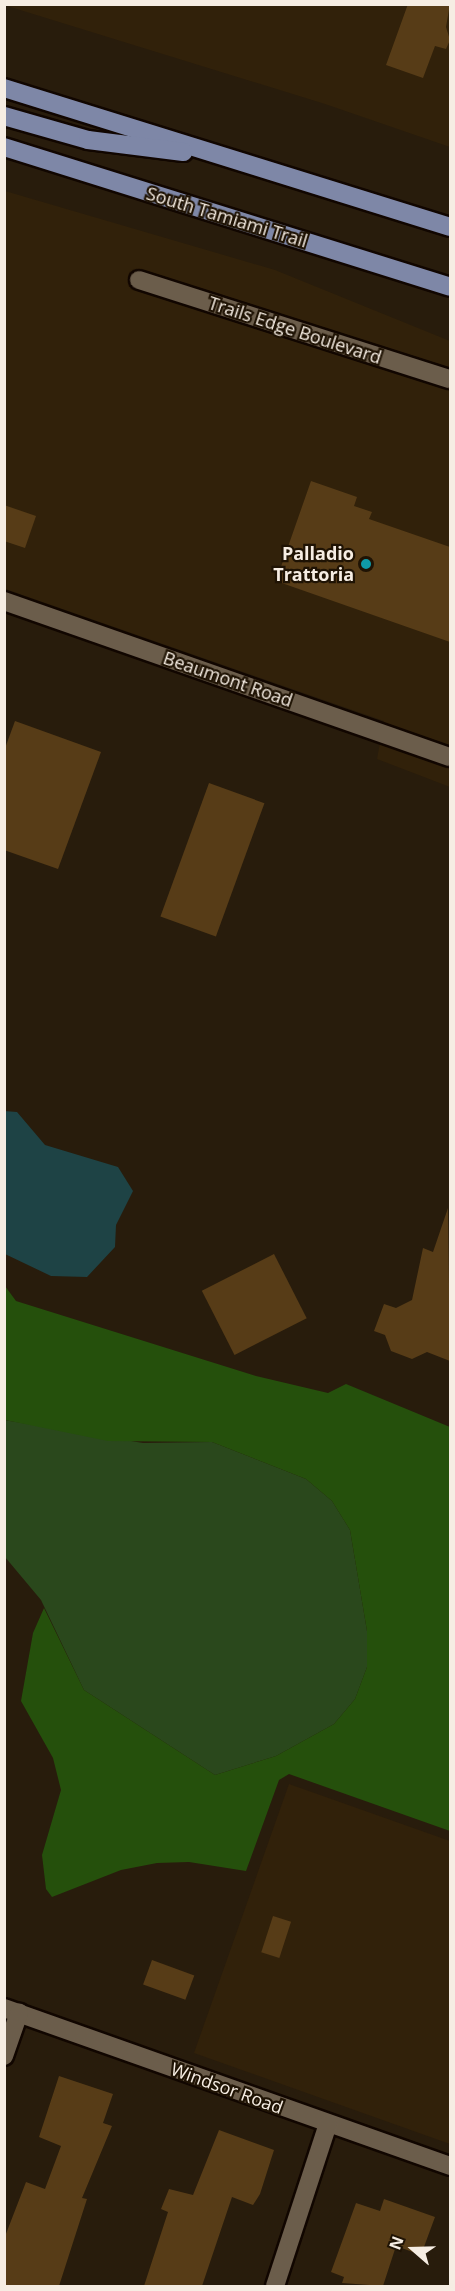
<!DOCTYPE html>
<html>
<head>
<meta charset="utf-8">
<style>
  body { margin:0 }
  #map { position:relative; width:455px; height:2291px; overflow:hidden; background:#281c0c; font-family:"Open Sans",sans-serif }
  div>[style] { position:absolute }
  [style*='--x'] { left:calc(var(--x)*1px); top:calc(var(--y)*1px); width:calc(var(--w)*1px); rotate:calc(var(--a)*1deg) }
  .built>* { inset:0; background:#31210a }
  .green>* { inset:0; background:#2a481c }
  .forest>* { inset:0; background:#25500c }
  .water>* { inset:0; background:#1e4345 }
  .building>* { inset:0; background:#573c17; transform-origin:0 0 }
  .roads { filter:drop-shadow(2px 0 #110600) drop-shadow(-2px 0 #110600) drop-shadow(0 2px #110600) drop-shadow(0 -2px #110600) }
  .minor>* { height:18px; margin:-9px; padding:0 9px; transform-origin:9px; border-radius:9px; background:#6b5d4b }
  .major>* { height:18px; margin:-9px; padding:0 9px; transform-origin:9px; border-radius:9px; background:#7e87a7 }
  .dots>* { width:16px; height:16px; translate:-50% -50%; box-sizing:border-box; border:3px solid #1f1304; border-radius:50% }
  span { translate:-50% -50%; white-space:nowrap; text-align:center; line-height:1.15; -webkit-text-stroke:4.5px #1f1304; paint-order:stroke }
  .street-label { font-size:18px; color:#f6ede3 }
  .poi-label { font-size:18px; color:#f6ede3; font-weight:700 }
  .right { translate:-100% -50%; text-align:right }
  .frame { position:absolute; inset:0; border:6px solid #f6ede3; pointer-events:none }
  .north { position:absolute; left:383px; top:2219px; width:60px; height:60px; -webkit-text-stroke:4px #1f1304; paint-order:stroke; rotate:290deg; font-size:16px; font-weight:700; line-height:24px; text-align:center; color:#f6ede3 }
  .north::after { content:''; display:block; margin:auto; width:21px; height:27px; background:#f6ede3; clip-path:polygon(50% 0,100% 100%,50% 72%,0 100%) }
</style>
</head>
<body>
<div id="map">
  <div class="built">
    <div style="clip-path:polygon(4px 5px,450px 5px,450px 147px,325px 104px)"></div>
    <div style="clip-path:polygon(5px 191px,275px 270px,450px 341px,450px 787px,377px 759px,384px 721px,5px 589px)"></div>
    <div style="clip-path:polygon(289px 1784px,450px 1841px,450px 2144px,194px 2053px)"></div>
  </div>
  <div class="green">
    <div style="clip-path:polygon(4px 1420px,143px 1443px,212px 1442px,306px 1479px,332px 1501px,350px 1530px,367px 1631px,367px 1667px,355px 1699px,334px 1724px,276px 1756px,215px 1775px,84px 1690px,41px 1600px,5px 1557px)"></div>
  </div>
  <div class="forest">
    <div style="clip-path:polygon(5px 1286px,16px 1301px,256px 1376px,328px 1393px,346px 1384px,450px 1427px,450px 1831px,289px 1774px,279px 1780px,246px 1871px,189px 1862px,157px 1863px,121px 1870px,52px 1897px,46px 1889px,42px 1855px,61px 1790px,53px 1758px,21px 1701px,33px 1633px,44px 1608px,84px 1690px,215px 1775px,276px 1756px,334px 1724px,355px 1699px,367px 1667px,367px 1631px,350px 1530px,332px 1501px,306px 1479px,212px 1442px,108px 1441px,5px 1420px)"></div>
  </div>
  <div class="water">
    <div style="clip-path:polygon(4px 1111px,17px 1112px,45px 1145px,118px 1167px,133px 1191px,116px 1225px,115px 1247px,87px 1277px,51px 1276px,5px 1254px)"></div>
  </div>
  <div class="building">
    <div style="clip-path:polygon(408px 4px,450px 4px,446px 27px,450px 40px,446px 49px,435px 46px,423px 78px,386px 65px)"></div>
    <div style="clip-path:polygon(311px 481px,357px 497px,354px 506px,372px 512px,369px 519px,450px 547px,450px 642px,276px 581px)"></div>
    <div style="clip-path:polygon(4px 505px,36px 516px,25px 548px,4px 541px)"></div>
    <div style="clip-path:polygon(15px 721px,101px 752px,58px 869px,4px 850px,4px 751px)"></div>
    <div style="left:209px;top:783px;width:59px;height:142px;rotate:20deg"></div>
    <div style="clip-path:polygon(448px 1208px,450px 1361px,427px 1352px,412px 1359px,391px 1351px,385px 1335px,374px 1331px,384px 1304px,396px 1308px,412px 1300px,423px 1248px,433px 1252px)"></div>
    <div style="left:274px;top:1254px;width:72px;height:81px;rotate:63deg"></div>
    <div style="left:273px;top:1916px;width:19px;height:38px;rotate:18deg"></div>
    <div style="left:152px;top:1960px;width:45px;height:26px;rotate:20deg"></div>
    <div style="clip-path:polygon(59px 2076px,113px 2094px,103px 2123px,112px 2126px,82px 2198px,87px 2199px,59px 2286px,4px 2286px,4px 2239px,26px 2182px,45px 2189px,61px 2146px,39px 2137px)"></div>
    <div style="clip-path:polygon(219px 2130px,274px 2150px,260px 2194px,253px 2205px,232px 2197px,202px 2286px,144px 2286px,168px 2212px,161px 2209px,169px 2189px,193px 2195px)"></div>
    <div style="clip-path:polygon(384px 2199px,435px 2217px,421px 2255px,396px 2246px,383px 2286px,342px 2283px,344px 2277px,331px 2272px,356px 2203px,380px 2211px)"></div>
  </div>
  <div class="roads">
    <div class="minor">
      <div style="--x:139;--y:280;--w:326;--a:17.7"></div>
      <div style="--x:4;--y:601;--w:472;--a:19.3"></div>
      <div style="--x:4;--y:2008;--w:473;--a:19.5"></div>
      <div style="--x:4;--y:2056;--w:46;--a:-70.8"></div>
      <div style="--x:275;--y:2286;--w:170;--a:-71.9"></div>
    </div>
    <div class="major">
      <div style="--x:4;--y:88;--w:467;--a:17.3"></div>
      <div style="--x:4;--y:116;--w:87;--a:15.9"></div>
      <div style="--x:88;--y:140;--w:96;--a:7.2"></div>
      <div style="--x:4;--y:147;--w:467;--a:17.4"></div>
    </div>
  </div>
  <div class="dots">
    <div style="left:366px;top:564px;background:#0f9aa8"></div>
  </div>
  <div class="street-label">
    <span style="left:227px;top:217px;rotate:17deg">South Tamiami Trail</span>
    <span style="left:295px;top:330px;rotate:18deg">Trails Edge Boulevard</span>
    <span style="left:228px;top:679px;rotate:19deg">Beaumont Road</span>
    <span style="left:227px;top:2088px;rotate:20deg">Windsor Road</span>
  </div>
  <div class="poi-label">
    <span class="right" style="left:354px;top:564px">Palladio<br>Trattoria</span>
  </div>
  <div class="frame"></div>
  <div class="north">N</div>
</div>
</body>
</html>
